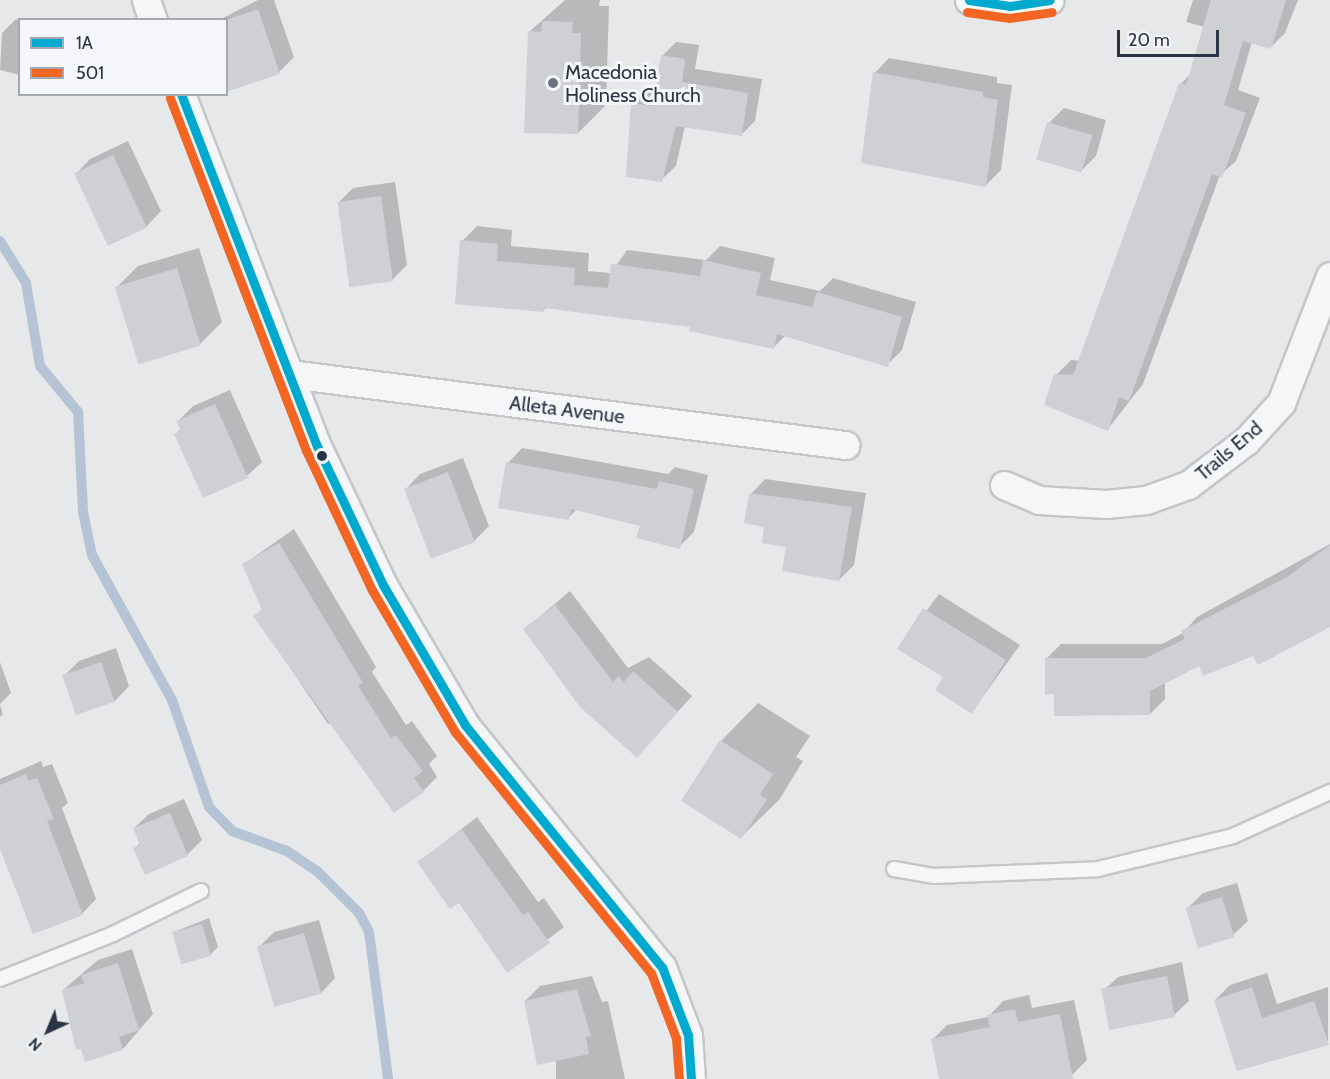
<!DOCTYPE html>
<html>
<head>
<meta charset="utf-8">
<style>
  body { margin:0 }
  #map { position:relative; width:1330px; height:1079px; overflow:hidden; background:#e6e8ea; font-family:Cabin,sans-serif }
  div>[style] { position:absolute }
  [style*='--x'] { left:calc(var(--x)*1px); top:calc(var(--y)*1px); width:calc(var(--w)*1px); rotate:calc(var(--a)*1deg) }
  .shadow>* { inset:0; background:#0003 }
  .stream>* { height:10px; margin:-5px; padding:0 5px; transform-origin:5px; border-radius:5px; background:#b4c4d5 }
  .building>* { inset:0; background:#ced0d3; transform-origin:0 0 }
  .roads { filter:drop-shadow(2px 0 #c4c6c8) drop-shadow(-2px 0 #c4c6c8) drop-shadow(0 2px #c4c6c8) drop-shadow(0 -2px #c4c6c8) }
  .service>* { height:14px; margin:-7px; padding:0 7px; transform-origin:7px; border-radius:7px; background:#f5f6f7 }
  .minor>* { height:27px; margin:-13.5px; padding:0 13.5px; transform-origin:13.5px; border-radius:13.5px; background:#f5f6f7 }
  .bus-1>* { height:9px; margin:-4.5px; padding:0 4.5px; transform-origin:4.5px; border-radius:4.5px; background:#00a9ce }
  .bus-2>* { height:9px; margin:-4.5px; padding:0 4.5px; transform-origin:4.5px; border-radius:4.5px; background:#f26522 }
  .dots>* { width:16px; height:16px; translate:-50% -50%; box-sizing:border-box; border:3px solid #f4f6f9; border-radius:50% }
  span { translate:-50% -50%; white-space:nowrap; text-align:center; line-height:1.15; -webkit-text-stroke:6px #f4f6f9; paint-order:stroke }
  .poi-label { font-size:20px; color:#2b3445 }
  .left { translate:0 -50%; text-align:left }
  .street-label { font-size:20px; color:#2b3445 }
  .legend { position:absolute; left:18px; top:18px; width:210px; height:78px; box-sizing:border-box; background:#f4f6f9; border:2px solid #a4a8b1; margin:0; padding:8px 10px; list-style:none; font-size:18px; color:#2b3445 }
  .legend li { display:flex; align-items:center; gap:12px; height:30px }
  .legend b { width:30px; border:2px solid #a4a8b1 }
  .north { position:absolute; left:18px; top:1001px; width:60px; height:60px; -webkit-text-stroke:4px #f4f6f9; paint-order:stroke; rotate:224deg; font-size:16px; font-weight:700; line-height:24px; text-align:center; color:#2b3445 }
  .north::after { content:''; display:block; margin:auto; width:21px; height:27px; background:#2b3445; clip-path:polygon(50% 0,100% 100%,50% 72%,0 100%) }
  .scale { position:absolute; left:1117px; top:30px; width:102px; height:27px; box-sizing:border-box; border:3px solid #2b3445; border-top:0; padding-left:8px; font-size:18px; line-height:21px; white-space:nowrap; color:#2b3445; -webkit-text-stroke:4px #f4f6f9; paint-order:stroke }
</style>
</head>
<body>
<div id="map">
  <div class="shadow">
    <div style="clip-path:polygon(258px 0,274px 0,294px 57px,279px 72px,231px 89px,226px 20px,219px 20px)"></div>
    <div style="clip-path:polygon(565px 0,600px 0,599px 6px,609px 6px,606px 105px,578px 133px,529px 32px)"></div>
    <div style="clip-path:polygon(1193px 0,1298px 0,1285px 33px,1270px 48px,1252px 42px,1238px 90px,1260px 98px,1236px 161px,1220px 175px,1143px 384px,1108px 429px,1056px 375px,1071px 360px,1080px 361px,1181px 84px,1190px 74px,1204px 27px,1186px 22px)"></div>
    <div style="clip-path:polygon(16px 19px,20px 20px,20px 75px,0 70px,2px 33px)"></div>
    <div style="clip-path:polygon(676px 42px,699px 45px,695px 69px,762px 79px,755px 121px,741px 135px,685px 126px,676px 166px,661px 180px,632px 104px,646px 90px,657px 91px,662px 56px)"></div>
    <div style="clip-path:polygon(889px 58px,997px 77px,997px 83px,1012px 85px,1001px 170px,986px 185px,875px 73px)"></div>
    <div style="clip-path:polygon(1064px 108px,1106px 120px,1096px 156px,1082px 170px,1049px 123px)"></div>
    <div style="clip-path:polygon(128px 141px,161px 211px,147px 226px,109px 244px,76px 174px,90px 159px)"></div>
    <div style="clip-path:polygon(395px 182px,407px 265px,392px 280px,338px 203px,353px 188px)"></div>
    <div style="clip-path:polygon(477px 226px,512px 230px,511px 246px,589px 253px,588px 271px,611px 273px,627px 250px,706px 260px,720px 246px,775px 258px,770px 280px,820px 291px,833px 278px,916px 302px,902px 350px,887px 365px,786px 335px,773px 348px,692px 325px,547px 307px,543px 311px,462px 241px)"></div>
    <div style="clip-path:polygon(199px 248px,222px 322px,200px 344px,117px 287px,138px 266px)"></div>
    <div style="clip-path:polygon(230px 390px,262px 462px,247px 476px,176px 434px,181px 429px,178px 421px,193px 406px)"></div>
    <div style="clip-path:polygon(522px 448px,668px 474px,675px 467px,708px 475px,694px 532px,679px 547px,641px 525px,577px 509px,568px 518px,508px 463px)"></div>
    <div style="clip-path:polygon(463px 458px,489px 526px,474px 541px,406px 489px,420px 474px)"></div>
    <div style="clip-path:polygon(765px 479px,866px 493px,854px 565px,839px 580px,766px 526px,751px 494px)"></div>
    <div style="clip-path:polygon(294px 529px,376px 667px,372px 672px,406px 725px,412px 721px,437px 756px,429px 764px,437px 777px,423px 791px,332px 722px,328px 724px,255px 616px,263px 608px,244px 564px)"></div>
    <div style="clip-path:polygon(1330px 544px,1330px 625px,1254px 654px,1199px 664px,1165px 682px,1165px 699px,1150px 714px,1056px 693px,1046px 659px,1061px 644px,1162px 644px,1183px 633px,1197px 617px)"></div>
    <div style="clip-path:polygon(570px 591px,628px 668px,649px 657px,692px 696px,651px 741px,525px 629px)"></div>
    <div style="clip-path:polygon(939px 594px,1020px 645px,972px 712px,945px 677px,899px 648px)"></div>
    <div style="clip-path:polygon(116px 648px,129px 686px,115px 701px,64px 676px,79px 661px)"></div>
    <div style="clip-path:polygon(0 662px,11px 693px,0 704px)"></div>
    <div style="clip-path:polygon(758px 703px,810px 736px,796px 757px,803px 761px,779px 800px,741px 837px,721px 741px)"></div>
    <div style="clip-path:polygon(0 705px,3px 714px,0 717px)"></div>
    <div style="clip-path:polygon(41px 761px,43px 767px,52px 764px,68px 803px,62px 808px,96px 899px,82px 914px,0 841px,0 779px)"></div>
    <div style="clip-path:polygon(184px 799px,202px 840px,187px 855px,135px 848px,141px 842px,134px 828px,149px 814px)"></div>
    <div style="clip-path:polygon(477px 817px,538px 902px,544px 898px,564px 927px,507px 971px,459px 901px,419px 862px)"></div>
    <div style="clip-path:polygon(1237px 883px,1248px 921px,1233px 935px,1188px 908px,1203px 893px)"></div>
    <div style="clip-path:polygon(209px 918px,218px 947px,210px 955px,174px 932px)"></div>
    <div style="clip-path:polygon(319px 920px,335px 978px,321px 993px,276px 1005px,259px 947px,274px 932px)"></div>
    <div style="clip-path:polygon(132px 949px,153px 1014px,123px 1049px,63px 990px,98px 960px)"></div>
    <div style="clip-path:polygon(1182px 962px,1189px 1001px,1174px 1015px,1103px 991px,1118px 977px)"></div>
    <div style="clip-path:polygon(1267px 973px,1277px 1004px,1328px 987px,1328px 1044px,1215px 1000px,1230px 985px)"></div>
    <div style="clip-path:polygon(592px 976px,602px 1002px,608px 1001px,625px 1079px,556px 1079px,556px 1059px,525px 1001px,540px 986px)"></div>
    <div style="clip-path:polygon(1029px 995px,1032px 1008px,1074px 1000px,1087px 1060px,1072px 1075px,941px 1079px,933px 1039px,947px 1025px,988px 1017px,1003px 1001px)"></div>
  </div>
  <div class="stream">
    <div style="--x:0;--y:241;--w:49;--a:58.2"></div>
    <div style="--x:26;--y:283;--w:84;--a:80.4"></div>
    <div style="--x:40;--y:366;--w:60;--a:50.4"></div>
    <div style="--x:78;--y:412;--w:100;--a:87.1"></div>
    <div style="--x:83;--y:512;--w:44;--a:78.2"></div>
    <div style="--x:92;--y:555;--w:166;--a:61.1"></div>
    <div style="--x:172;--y:700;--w:113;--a:70.9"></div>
    <div style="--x:209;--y:807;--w:33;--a:46"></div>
    <div style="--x:232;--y:831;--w:59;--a:20"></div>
    <div style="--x:287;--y:851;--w:36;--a:34"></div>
    <div style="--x:317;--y:871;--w:59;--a:45"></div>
    <div style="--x:359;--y:913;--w:21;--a:62"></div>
    <div style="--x:369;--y:932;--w:148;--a:82.6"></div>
  </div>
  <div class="building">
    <div style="clip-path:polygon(1211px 0,1286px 0,1271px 49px,1243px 41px,1224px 105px,1246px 113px,1222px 178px,1212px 174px,1129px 401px,1119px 397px,1108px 431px,1044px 405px,1054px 374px,1073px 375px,1179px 83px,1186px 85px)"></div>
    <div style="clip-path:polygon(258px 9px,280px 74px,226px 92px,226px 20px)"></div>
    <div style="clip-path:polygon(542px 21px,573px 22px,572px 33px,581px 33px,578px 134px,524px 133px,528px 31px,541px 32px)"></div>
    <div style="clip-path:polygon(661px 55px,685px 59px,682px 82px,748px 93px,742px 136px,676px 126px,662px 182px,626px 177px,631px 103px,653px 106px)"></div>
    <div style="clip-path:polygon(873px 72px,983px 92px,983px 97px,998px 100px,986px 187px,861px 163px)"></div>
    <div style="left:1047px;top:122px;width:47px;height:39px;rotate:16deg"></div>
    <div style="left:113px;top:155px;width:80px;height:43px;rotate:65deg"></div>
    <div style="left:381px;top:196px;width:86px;height:44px;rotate:82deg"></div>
    <div style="clip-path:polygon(460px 240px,498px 244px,497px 261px,575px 268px,574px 285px,608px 288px,611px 264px,700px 276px,703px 260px,761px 273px,756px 295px,812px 307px,817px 292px,902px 317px,888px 367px,777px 334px,774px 349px,689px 331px,690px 327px,544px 308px,544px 312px,455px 304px)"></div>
    <div style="left:177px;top:268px;width:81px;height:65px;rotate:73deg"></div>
    <div style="clip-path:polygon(215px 404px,248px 478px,203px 498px,174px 434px,181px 431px,176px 421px)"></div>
    <div style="clip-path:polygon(506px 462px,657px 489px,659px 481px,694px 489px,680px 549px,636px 538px,640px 526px,571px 509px,569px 520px,498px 508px)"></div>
    <div style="left:448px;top:472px;width:75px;height:47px;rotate:69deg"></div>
    <div style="clip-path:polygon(749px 493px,852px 507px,839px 581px,782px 571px,786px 547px,762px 543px,764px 527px,744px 523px)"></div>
    <div style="clip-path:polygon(279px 543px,363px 683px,358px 686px,391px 738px,396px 735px,423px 771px,414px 778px,424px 792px,394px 813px,253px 616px,262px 610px,242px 564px)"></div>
    <div style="clip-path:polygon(1330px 545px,1330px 627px,1258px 665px,1253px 656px,1203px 676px,1199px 666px,1150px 691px,1150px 715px,1054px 716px,1054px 694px,1045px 695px,1045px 658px,1146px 658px,1185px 639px,1181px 631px,1287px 577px)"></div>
    <div style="clip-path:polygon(555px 605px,613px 682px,618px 676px,624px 682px,633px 671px,678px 712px,637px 758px,580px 707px,523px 629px)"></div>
    <div style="clip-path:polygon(923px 608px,1006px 660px,972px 714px,935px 690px,943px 677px,897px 649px)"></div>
    <div style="left:101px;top:662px;width:42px;height:41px;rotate:71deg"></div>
    <div style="clip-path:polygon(720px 740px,773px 774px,760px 795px,767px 799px,741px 839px,681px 801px)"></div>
    <div style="clip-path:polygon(26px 774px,28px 781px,37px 778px,54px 819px,47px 821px,83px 915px,33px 934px,0 849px,0 785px)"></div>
    <div style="clip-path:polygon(170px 813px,188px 856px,145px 875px,133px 848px,140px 845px,133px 828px)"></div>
    <div style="clip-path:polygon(462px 830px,523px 915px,528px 912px,550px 943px,507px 973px,459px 903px,450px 909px,417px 862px)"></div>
    <div style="left:1222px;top:897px;width:42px;height:38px;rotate:73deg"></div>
    <div style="left:202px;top:924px;width:33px;height:31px;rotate:74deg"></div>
    <div style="left:304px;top:933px;width:63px;height:49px;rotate:74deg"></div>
    <div style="clip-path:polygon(118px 963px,139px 1030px,119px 1037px,123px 1050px,85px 1062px,81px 1049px,76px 1050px,62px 990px,84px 983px,81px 975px)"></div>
    <div style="left:1167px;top:976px;width:42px;height:67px;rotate:79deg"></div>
    <div style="clip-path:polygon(1252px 987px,1262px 1018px,1314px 1001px,1329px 1045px,1237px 1071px,1214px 1000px)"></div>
    <div style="clip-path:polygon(577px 989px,591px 1036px,586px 1037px,589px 1054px,537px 1065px,524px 1001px)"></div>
    <div style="clip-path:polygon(1015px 1009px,1018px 1022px,1060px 1014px,1073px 1079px,939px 1079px,931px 1039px,990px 1027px,987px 1015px)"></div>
  </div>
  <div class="roads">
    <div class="service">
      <div style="--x:894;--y:869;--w:41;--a:9.9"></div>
      <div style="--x:934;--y:876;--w:164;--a:-2.4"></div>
      <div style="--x:1098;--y:869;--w:139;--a:-13.7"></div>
      <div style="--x:1233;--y:836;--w:107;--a:-24.4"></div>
      <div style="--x:0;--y:979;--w:122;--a:-21.7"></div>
      <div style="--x:113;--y:934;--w:98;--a:-26"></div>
    </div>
    <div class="minor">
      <div style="--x:146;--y:0;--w:21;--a:71"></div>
      <div style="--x:969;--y:0;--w:41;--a:8.3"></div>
      <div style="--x:1010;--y:6;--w:40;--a:-8.5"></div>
      <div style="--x:181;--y:94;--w:377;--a:68.9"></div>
      <div style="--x:317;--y:446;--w:154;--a:64.6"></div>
      <div style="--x:383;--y:585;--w:162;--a:59.6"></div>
      <div style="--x:465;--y:725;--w:312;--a:50.9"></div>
      <div style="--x:662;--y:967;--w:73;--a:69.1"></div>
      <div style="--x:688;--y:1035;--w:44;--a:86.1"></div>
      <div style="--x:290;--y:374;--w:560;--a:7.29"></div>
      <div style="--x:1004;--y:485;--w:38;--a:23"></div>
      <div style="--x:1039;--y:500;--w:67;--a:3.4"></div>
      <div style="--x:1106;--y:504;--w:40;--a:-5.7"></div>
      <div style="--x:1146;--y:500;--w:45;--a:-19.7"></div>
      <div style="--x:1188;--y:485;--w:73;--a:-37.2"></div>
      <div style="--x:1246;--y:441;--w:52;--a:-47.4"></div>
      <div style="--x:1281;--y:403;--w:136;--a:-68.9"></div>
    </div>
  </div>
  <div class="bus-1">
    <div style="--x:969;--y:0;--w:41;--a:8.3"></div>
    <div style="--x:1010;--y:6;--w:40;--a:-8.5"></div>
    <div style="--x:181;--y:94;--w:377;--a:68.9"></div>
    <div style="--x:317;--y:446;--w:154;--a:64.6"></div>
    <div style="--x:383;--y:585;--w:162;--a:59.6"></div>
    <div style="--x:465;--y:725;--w:312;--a:50.9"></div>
    <div style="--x:662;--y:967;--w:73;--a:69.1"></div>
    <div style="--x:688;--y:1035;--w:44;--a:86.1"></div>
  </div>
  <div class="bus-2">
    <div style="--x:967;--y:12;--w:42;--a:8.1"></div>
    <div style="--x:1009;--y:18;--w:43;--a:-7.9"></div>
    <div style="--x:170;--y:98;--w:377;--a:68.9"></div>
    <div style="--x:306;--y:450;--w:155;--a:64.8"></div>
    <div style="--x:372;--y:590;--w:164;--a:59.7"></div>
    <div style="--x:455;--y:732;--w:311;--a:50.9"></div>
    <div style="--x:651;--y:973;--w:70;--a:69"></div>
    <div style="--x:676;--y:1038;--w:41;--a:85.8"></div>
  </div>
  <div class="dots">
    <div style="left:553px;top:83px;background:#6c737f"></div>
    <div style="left:322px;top:456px;background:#2b3445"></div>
  </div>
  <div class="poi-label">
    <span class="left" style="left:565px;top:84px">Macedonia<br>Holiness Church</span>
  </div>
  <div class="street-label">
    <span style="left:567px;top:410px;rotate:7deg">Alleta Avenue</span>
    <span style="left:1229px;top:451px;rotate:-40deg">Trails End</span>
  </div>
  <ul class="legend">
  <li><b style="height:8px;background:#00a9ce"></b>1A</li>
  <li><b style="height:8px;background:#f26522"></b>501</li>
  </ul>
  <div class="north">N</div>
  <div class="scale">20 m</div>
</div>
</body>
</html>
